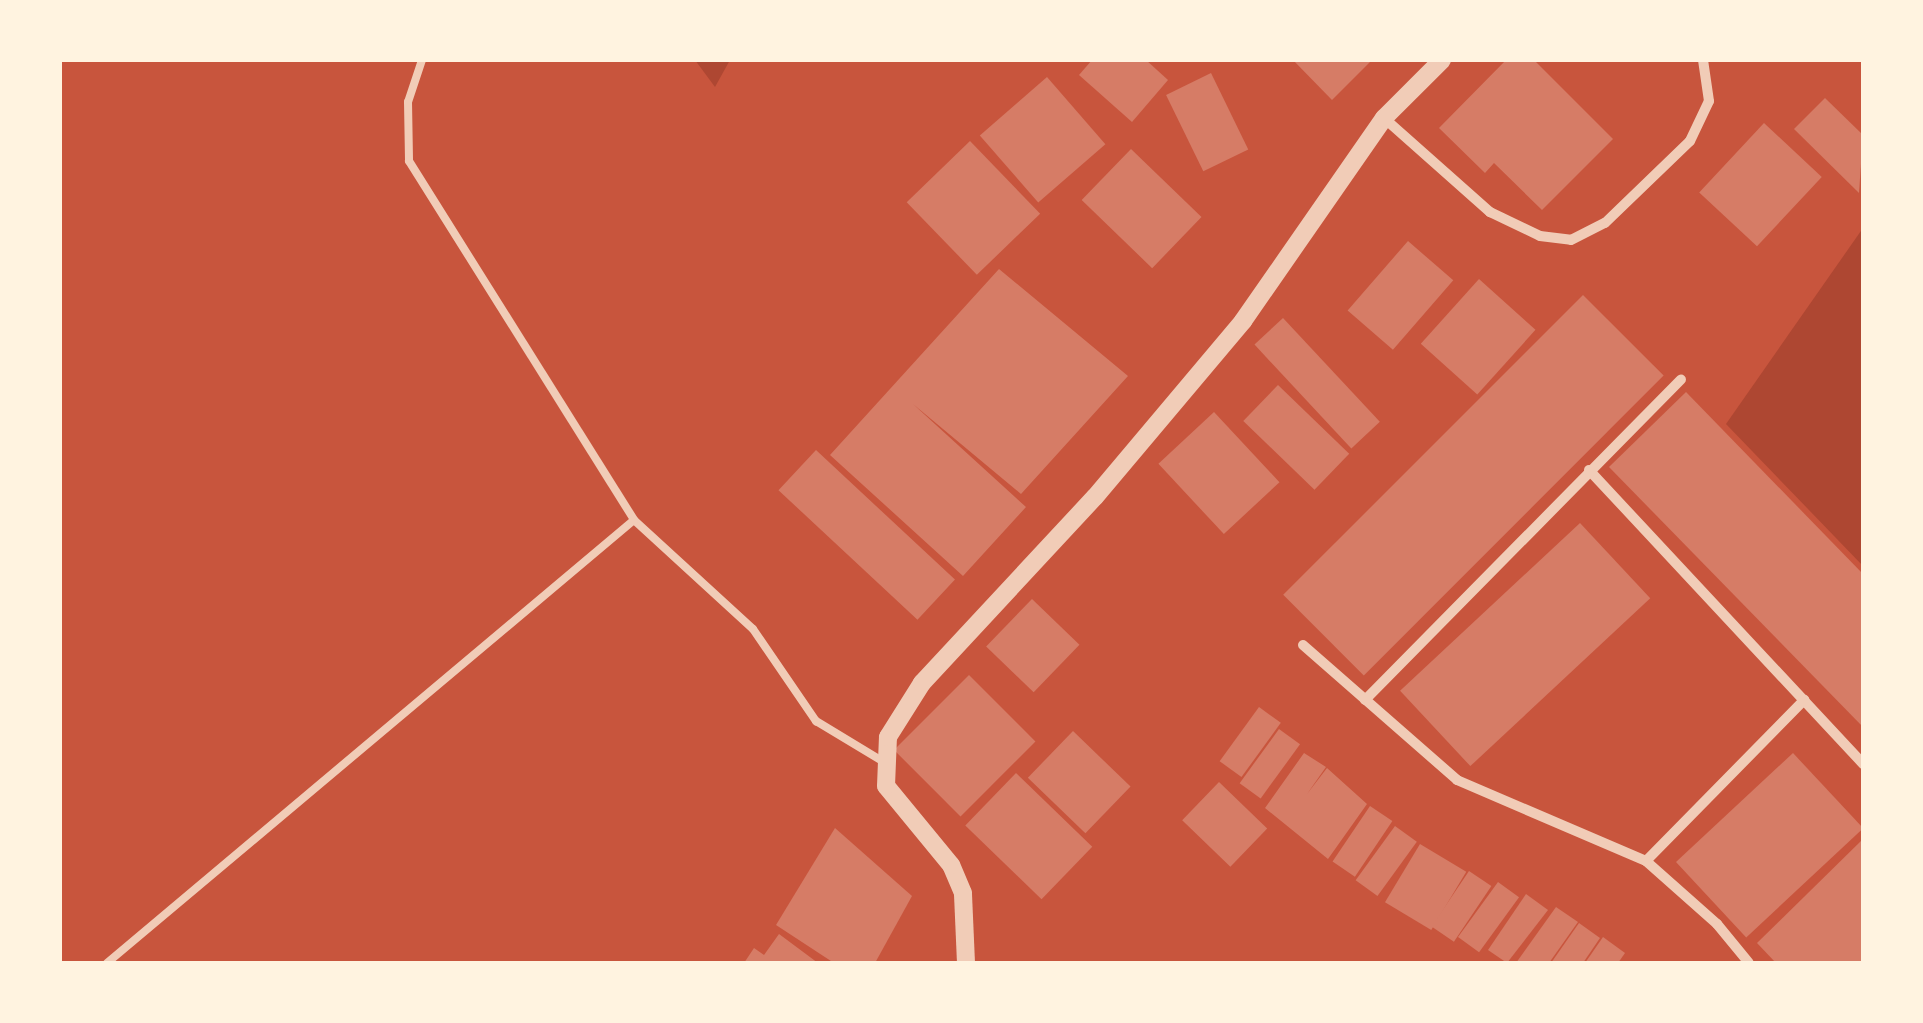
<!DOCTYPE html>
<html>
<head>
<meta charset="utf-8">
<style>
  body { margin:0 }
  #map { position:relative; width:1923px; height:1023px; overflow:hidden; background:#c8553d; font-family:"Roboto Condensed",sans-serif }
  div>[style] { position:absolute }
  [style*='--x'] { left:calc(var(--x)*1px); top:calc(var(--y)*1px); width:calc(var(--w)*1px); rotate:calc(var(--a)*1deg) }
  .green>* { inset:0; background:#ae4732 }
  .building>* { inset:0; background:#d67c66; transform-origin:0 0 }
  .service>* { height:8px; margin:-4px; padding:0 4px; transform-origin:4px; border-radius:4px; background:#f1ccb7 }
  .minor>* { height:10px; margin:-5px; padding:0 5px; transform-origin:5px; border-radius:5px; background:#f1ccb7 }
  .tertiary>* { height:18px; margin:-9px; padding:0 9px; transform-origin:9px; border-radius:9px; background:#f1ccb7 }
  span { translate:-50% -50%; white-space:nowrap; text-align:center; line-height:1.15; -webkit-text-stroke:8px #fff3e0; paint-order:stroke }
  .frame { position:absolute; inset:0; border:62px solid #fff3e0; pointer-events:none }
</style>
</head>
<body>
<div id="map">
  <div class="green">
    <div style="clip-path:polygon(695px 60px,730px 60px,715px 87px)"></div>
    <div style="clip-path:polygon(1863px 228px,1863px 566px,1726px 424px)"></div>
  </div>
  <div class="building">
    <div style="clip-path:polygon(1092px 60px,1146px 60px,1168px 80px,1132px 122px,1079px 75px)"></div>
    <div style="clip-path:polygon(1293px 60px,1372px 60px,1332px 100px)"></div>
    <div style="clip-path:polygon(1506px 60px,1534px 60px,1613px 139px,1542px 210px,1494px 163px,1485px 173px,1439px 128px)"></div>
    <div style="left:1211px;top:73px;width:85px;height:50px;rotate:64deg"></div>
    <div style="left:1047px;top:77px;width:89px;height:89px;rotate:49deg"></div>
    <div style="clip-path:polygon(1825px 98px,1863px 135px,1859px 193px,1794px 129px)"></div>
    <div style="left:1764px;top:123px;width:79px;height:95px;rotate:43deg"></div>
    <div style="left:970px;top:141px;width:101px;height:88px;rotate:46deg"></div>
    <div style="left:1131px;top:149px;width:98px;height:71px;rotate:44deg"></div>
    <div style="left:1408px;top:241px;width:60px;height:92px;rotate:41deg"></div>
    <div style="clip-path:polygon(999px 269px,1128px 376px,1021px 494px,913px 404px,1026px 507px,963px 576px,830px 455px)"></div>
    <div style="left:1479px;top:279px;width:76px;height:87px;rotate:42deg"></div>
    <div style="left:1583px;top:295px;width:114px;height:424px;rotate:45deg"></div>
    <div style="left:1283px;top:318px;width:142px;height:39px;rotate:47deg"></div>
    <div style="left:1278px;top:385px;width:99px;height:50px;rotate:44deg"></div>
    <div style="clip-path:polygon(1686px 392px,1863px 574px,1863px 727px,1609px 467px)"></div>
    <div style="left:1214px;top:412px;width:96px;height:76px;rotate:47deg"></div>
    <div style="left:816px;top:450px;width:190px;height:55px;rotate:43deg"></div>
    <div style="left:1580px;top:523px;width:103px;height:246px;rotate:47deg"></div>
    <div style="left:1032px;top:599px;width:66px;height:66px;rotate:44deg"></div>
    <div style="left:969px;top:675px;width:94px;height:106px;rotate:45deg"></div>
    <div style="left:1259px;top:707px;width:27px;height:67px;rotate:36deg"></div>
    <div style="left:1279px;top:729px;width:26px;height:67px;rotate:36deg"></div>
    <div style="left:1073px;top:731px;width:80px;height:65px;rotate:44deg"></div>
    <div style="clip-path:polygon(1304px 753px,1326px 767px,1307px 794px,1327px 768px,1367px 804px,1328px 859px,1265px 808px)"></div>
    <div style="left:1793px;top:753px;width:103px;height:160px;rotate:47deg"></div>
    <div style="left:1016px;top:773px;width:106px;height:73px;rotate:44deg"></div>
    <div style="left:1219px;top:782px;width:67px;height:53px;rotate:44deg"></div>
    <div style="left:1370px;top:806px;width:27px;height:67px;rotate:34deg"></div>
    <div style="left:1395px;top:826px;width:27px;height:67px;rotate:36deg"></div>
    <div style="clip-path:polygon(835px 828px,912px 896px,875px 963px,834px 963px,776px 925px)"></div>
    <div style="clip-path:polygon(1863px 839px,1863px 963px,1776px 963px,1757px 943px)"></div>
    <div style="left:1420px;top:844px;width:54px;height:68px;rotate:31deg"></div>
    <div style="left:1469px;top:871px;width:27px;height:67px;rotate:34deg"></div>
    <div style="left:1498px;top:882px;width:26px;height:68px;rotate:36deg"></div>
    <div style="clip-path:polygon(1526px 894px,1548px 910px,1507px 963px,1488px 950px)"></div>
    <div style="clip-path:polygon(1556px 907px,1578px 922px,1549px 963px,1516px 963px)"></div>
    <div style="clip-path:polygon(1579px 923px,1600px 938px,1583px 963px,1551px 963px)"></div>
    <div style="clip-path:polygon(779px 934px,818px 963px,744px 963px,754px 948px,764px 955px)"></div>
    <div style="clip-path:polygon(1603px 937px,1625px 953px,1618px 963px,1585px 963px)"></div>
  </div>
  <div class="service">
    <div style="--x:422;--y:60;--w:44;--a:108.4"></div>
    <div style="--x:408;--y:102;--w:59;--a:89"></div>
    <div style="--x:409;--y:161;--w:424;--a:57.9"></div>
    <div style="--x:634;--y:520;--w:161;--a:42.5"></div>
    <div style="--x:753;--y:629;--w:112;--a:55.6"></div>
    <div style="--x:816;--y:721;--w:79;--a:31.1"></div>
    <div style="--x:107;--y:963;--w:688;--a:-40.05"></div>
  </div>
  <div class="minor">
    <div style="--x:1384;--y:118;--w:142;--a:41.6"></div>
    <div style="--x:1490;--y:212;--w:55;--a:25.6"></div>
    <div style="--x:1540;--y:236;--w:31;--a:7"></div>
    <div style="--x:1571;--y:240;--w:38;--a:-27"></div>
    <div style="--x:1605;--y:223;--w:118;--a:-44"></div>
    <div style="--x:1690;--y:141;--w:44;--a:-64.6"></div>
    <div style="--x:1709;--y:101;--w:41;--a:-98.3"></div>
    <div style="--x:1589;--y:470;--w:402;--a:47"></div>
    <div style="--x:1303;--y:645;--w:205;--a:41.2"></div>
    <div style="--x:1457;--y:780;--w:206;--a:23.2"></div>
    <div style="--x:1646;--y:861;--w:95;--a:41.6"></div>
    <div style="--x:1717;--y:924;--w:50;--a:50.6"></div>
    <div style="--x:1365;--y:700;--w:450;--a:-45.4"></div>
    <div style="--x:1646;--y:861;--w:226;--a:-45.5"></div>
  </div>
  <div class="tertiary">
    <div style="--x:966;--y:963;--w:70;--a:-92.5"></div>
    <div style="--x:963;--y:893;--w:30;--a:-113"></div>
    <div style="--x:951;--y:865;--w:102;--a:-129.4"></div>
    <div style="--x:886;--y:786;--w:49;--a:-87.7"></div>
    <div style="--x:888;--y:737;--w:64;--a:-57.8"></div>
    <div style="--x:922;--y:683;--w:254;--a:-47.1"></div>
    <div style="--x:1095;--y:497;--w:230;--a:-49.9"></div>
    <div style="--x:1243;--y:321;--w:247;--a:-55.2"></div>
    <div style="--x:1384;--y:118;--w:82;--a:-45"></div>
  </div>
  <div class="frame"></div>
</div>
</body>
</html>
